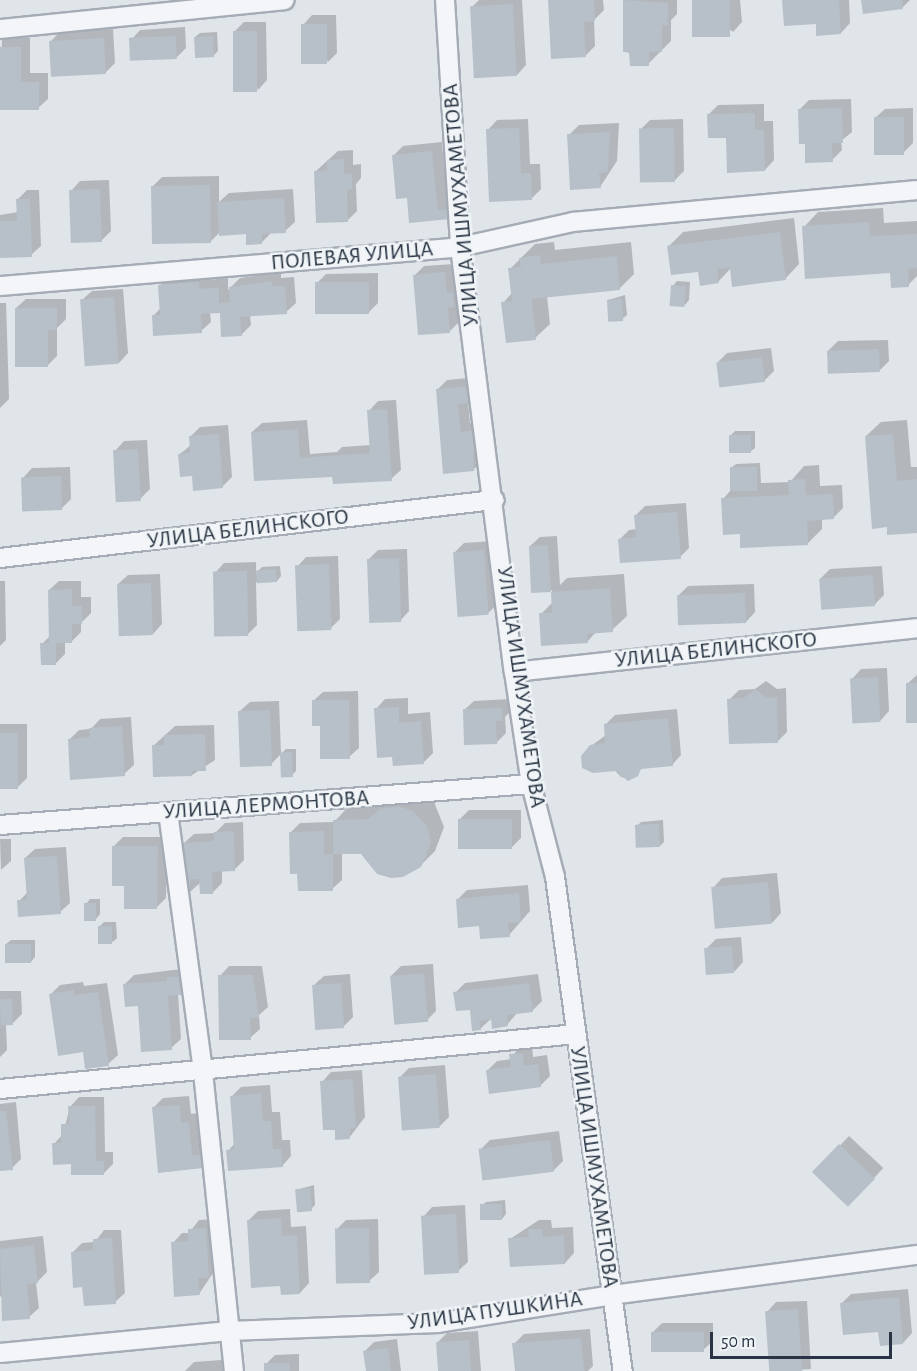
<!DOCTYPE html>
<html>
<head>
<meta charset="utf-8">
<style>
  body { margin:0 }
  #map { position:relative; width:917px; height:1371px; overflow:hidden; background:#e0e5ea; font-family:"Alegreya Sans",sans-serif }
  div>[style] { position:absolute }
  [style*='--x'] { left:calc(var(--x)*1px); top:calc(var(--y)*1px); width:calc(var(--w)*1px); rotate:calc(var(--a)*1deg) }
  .shadow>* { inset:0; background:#0003; transform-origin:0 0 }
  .building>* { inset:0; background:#b7bfc8; transform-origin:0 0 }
  .roads { filter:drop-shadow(2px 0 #a5acb5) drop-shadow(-2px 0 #a5acb5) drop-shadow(0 2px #a5acb5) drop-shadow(0 -2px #a5acb5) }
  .minor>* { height:18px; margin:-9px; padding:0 9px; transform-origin:9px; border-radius:9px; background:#f3f5f8 }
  span { translate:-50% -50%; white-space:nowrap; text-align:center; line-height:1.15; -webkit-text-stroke:5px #f0f4f7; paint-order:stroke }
  .street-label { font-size:22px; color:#283443 }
  .scale { position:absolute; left:710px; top:1332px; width:182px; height:27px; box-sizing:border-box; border:3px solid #283443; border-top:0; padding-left:8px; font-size:18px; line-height:21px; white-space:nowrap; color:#283443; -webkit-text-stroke:4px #f0f4f7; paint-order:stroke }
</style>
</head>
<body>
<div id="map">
  <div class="shadow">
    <div style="clip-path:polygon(479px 0,522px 0,526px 65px,517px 75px,472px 7px)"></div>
    <div style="clip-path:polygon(549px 0,603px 0,604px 10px,594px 20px,595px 46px,585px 56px)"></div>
    <div style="clip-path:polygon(624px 0,677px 0,677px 14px,671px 20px,671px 41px,648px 64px,625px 51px)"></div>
    <div style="clip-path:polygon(693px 0,740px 0,742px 22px,733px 32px)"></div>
    <div style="clip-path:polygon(784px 0,849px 0,850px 23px,841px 33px)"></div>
    <div style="clip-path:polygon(863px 0,910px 0,903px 7px)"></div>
    <div style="clip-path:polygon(312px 15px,336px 15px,337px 53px,328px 62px,303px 25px)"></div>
    <div style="clip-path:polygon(244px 22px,266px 22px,267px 80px,258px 90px,234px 32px)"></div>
    <div style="clip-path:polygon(185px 27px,186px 48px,177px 57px,131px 40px,140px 30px)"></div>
    <div style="clip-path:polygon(113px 29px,115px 63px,105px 73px,51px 41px,60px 32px)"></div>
    <div style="clip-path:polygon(217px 32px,218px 51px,214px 55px,195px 37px,200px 33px)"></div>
    <div style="clip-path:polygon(2px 38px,30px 38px,30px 73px,48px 73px,48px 99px,38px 108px,0 109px)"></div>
    <div style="clip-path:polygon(851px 99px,852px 132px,841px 141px,842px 150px,832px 160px,806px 143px,799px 110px,809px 100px)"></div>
    <div style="clip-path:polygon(764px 104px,764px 121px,773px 121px,774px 160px,765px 170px,709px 114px,718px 105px)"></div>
    <div style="clip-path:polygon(913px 108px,913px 143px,903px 153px,875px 118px,885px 109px)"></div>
    <div style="clip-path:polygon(528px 119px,530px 164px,540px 164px,541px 189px,531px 199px,488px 130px,497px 120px)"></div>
    <div style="clip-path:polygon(683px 119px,684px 171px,675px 180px,640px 130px,650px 120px)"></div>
    <div style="clip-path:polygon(619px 123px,617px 161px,600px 187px,569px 135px,579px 125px)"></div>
    <div style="clip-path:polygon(442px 142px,447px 201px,458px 200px,449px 218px,409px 197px,394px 155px,403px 146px)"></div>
    <div style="clip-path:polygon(353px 150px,353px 165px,361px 164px,361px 178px,356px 184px,357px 211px,347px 221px,316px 171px,338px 151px)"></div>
    <div style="clip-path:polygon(219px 176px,219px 202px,229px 193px,293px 189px,295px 222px,285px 231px,271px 233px,262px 242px,247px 233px,220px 232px,210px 242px,152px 187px,162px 177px)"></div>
    <div style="clip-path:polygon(109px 180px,111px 231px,101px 241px,71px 191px,80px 181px)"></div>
    <div style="clip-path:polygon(27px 190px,39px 190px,41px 246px,31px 255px,0 256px,0 215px,18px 212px,17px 200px)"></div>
    <div style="clip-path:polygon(883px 208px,884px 223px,917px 221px,917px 276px,908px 285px,891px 272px,804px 227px,818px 212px)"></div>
    <div style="clip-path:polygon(794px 218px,799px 264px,785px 279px,731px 268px,718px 282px,669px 246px,683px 232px)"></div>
    <div style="clip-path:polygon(554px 242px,555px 250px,631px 242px,634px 274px,619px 289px,547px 296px,550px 324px,535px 338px,503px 303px,512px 293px,510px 269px,535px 244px)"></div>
    <div style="clip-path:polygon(454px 264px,463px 296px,458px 302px,459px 322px,450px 331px,415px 275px,424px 266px)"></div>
    <div style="clip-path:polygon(281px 272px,281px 278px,294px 277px,296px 303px,286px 312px,250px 315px,251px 325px,241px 335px,222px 311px,210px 312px,211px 322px,201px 331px,153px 316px,161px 308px,160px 286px,169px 276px,208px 274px,208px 280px,228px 278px,228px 290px,240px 278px)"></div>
    <div style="clip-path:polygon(378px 273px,378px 303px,368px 313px,317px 283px,326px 274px)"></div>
    <div style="clip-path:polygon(677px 281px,690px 282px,689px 300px,685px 305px,673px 286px)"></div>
    <div style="clip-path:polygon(123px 289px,128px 353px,119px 363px,82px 300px,92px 291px)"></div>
    <div style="clip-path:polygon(625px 295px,627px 315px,622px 319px,608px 300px)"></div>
    <div style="clip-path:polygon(26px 299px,66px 299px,66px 319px,57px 328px,57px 356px,47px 366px,16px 308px)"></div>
    <div style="clip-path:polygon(0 303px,6px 303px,9px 399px,0 408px)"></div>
    <div style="clip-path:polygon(888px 340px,889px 361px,879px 371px,828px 351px,838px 341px)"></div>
    <div style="clip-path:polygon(771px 348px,774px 371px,764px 381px,718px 362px,727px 353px)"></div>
    <div style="clip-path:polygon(479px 377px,468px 402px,470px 423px,486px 422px,483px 460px,473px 470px,438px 389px,447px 380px)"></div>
    <div style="clip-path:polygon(396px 400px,401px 470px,391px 479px,334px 475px,255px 480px,252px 432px,262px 423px,307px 420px,310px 454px,337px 452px,342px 447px,371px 445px,369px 411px,378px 401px)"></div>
    <div style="clip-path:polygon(907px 420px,911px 467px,917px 467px,917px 531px,866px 436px,881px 422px)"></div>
    <div style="clip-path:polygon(228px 425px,232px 477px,222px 487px,193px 474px,180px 454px,191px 445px,190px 437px,200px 427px)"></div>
    <div style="clip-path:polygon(735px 431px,755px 431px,755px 448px,750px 452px,731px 435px)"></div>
    <div style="clip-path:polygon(147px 440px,150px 489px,140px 499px,115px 451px,124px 441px)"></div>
    <div style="clip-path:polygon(760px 463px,761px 483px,790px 482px,804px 466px,819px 465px,820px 486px,842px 485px,843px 508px,833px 518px,822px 518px,822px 529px,808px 543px,741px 533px,723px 499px,731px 490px,731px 468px,736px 464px)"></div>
    <div style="clip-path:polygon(70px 467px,71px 499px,62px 508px,23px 478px,32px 468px)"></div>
    <div style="clip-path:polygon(686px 503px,689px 548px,680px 557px,620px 539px,629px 530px,637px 529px,636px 515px,645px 506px)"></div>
    <div style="clip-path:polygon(557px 536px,560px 585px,567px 578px,624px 574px,627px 616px,612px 630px,597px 631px,587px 642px,541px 614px,553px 602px,552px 590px,532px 591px,530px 546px,540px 537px)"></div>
    <div style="clip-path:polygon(493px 541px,498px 604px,488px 613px,455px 552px,464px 543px)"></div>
    <div style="clip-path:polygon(407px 549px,409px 611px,400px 621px,368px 560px,378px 550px)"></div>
    <div style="clip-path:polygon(338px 556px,340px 619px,331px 628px,297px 567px,306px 557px)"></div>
    <div style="clip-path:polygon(256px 562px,256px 573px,262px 567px,280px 566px,281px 576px,277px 581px,256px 582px,257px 625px,248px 634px,215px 573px,224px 563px)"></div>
    <div style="clip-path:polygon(882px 566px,884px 595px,874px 605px,820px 579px,830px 569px)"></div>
    <div style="clip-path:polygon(160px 574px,162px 624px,153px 634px,118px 584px,128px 575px)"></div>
    <div style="clip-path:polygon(0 581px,5px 581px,6px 640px,0 646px)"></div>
    <div style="clip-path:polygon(59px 581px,81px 581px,81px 597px,91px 597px,91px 613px,81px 623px,81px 632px,72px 641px,65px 641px,65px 654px,56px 663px,42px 644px,50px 636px,49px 590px)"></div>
    <div style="clip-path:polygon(754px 584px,755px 612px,746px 622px,678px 596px,688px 586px)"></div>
    <div style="clip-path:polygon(887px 668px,889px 711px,880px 721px,852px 679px,861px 669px)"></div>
    <div style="clip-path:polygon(917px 675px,917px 722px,907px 684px)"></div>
    <div style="clip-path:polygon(766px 681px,777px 689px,786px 688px,787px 732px,778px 741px,729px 700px,739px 690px,755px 689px)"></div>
    <div style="clip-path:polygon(358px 691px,359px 748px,349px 757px,321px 724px,313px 701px,323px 692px)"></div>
    <div style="clip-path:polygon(408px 698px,408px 714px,430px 712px,433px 753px,423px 763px,394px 755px,376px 709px,385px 699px)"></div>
    <div style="clip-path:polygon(511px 699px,512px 710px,505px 717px,506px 733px,496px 743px,464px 710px,474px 701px)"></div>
    <div style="clip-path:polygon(279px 701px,281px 754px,286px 749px,296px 749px,296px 771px,292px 775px,281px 754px,271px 764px,240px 711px,250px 702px)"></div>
    <div style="clip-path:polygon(677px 709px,681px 755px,672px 765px,642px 767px,631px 779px,621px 777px,591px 746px,606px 735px,605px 725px,615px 715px)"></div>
    <div style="clip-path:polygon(131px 717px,134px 765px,124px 774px,69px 740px,79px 730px,91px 729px,100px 719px)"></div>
    <div style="clip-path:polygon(0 724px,27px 724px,27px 778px,18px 787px,0 787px)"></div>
    <div style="clip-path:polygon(214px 725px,215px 760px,192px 775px,153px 746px,175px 726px)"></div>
    <div style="clip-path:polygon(413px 792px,434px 802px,444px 827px,435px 851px,420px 866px,361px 853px,342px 853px,342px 880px,332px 889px,291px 832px,300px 823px,334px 822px,349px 806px,384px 806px,396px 795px)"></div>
    <div style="clip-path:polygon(469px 810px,521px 810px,521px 838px,512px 847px,459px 820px)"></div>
    <div style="clip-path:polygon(663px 820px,664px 842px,660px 846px,637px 826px,641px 822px)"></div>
    <div style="clip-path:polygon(243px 822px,244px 860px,235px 869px,222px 870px,222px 883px,213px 892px,201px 882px,190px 892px,184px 843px,194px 834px,215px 833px,225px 823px)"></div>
    <div style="clip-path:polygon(123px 837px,167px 837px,166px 898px,157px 907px,126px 884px,113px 847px)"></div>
    <div style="clip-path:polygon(0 839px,11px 839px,11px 861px,1px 870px)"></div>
    <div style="clip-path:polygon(66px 847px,70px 903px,60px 912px,19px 901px,28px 892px,25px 858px,35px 849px)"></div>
    <div style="clip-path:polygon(777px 873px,781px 913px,772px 923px,713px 888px,722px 878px)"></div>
    <div style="clip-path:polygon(528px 885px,530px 911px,509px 935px,480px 924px,457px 900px,467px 890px)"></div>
    <div style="clip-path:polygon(90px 899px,100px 899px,100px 914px,96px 919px,86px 904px)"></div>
    <div style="clip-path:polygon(104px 922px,116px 922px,117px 938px,113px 942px,99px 927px)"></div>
    <div style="clip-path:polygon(741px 937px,743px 962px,734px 972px,706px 949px,716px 939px)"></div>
    <div style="clip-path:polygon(11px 940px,35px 940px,35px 957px,31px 962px,6px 944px)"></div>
    <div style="clip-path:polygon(433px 964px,436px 1011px,427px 1020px,391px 976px,401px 966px)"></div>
    <div style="clip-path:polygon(229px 966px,262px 966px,268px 1007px,259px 1015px,260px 1029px,250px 1038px,220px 976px)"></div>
    <div style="clip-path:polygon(189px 968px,190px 984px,178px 994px,181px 1039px,171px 1048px,124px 985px,134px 975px)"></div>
    <div style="clip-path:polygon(350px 974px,353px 1017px,343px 1027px,314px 985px,324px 976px)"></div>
    <div style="clip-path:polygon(538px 974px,542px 1001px,532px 1011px,517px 1013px,507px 1025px,492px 1018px,480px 1029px,471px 1008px,455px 993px,465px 983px)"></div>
    <div style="clip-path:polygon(83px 982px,84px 986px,107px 983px,118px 1055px,108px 1064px,84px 1051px,51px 994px,60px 985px)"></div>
    <div style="clip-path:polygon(0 991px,21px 991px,22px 1014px,12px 1024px,6px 1024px,7px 1050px,0 1057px)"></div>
    <div style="clip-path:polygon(532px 1044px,533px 1057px,547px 1055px,550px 1076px,540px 1086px,487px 1071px,497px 1061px,511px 1059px,520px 1045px)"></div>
    <div style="clip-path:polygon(445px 1065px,449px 1117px,439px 1127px,400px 1077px,409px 1068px)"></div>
    <div style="clip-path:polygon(362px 1070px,365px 1117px,349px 1138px,336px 1128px,322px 1082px,331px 1072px)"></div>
    <div style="clip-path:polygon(270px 1085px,272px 1112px,280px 1112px,282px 1140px,290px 1140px,291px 1156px,282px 1166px,228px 1151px,235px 1143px,232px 1096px,241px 1087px)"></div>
    <div style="clip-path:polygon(189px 1096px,191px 1114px,198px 1113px,201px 1147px,210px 1146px,211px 1157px,202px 1167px,159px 1171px,153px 1108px,163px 1098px)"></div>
    <div style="clip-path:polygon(79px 1097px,104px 1097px,105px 1152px,113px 1152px,113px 1164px,104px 1173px,73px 1163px,54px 1144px,63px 1134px,70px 1107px)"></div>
    <div style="clip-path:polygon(16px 1102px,21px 1159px,12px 1168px,0 1169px,0 1104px)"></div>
    <div style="clip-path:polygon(559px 1131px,563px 1161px,553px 1171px,480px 1150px,490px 1140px)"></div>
    <div style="left:849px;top:1136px;width:47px;height:50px;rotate:43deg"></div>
    <div style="clip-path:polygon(314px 1185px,315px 1205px,311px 1209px,296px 1190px)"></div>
    <div style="clip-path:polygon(505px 1200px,506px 1214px,502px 1219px,481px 1206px,486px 1202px)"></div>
    <div style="clip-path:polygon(465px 1205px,468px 1262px,458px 1271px,423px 1217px,432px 1207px)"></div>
    <div style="clip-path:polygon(290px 1209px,291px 1227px,306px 1226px,309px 1283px,300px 1293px,282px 1285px,248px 1221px,258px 1211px)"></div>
    <div style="clip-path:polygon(215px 1219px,217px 1267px,199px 1294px,173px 1243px,182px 1233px,189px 1233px,199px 1220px)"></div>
    <div style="clip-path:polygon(378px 1219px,379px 1272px,369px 1281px,337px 1229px,346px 1220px)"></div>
    <div style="clip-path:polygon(539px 1220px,551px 1220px,552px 1228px,573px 1227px,574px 1253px,565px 1263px,510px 1239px)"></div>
    <div style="clip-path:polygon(104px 1230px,121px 1230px,125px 1293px,115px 1302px,84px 1285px,73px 1252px,82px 1243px,95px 1242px)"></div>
    <div style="clip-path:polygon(43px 1236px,47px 1272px,36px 1283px,39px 1308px,29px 1317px,0 1296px,0 1241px)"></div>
    <div style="clip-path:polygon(908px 1289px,912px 1333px,903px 1343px,841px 1304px,851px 1294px)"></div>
    <div style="clip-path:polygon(807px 1301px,811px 1369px,770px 1371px,767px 1312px,776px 1302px)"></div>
    <div style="clip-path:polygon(662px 1323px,713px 1323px,713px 1341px,703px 1350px,652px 1333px)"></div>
    <div style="clip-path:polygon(590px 1329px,593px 1366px,588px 1371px,516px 1371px,514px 1344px,524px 1334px)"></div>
    <div style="clip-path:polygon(478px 1331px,481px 1371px,440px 1371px,438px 1342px,447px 1333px)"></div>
    <div style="clip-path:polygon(397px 1339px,401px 1371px,367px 1371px,365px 1351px,374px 1342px)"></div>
    <div style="clip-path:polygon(299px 1354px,299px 1371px,265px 1371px,265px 1365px,275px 1355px)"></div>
    <div style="clip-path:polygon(235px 1359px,236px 1371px,185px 1371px,194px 1362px)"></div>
  </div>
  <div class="building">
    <div style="clip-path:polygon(548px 0,594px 0,595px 21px,584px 22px,586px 57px,551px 59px)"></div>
    <div style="clip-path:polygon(623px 0,668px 3px,668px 25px,662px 25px,662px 52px,649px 52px,649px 66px,630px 66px,629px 52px,623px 52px)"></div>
    <div style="left:692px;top:0;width:38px;height:37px"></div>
    <div style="clip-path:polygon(782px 0,839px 0,841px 34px,816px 36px,816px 24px,784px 26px)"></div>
    <div style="clip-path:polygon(861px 0,902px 0,903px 9px,863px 14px)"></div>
    <div style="left:513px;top:4px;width:72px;height:43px;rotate:87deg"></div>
    <div style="left:301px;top:24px;width:26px;height:40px"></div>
    <div style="left:233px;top:31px;width:24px;height:61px"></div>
    <div style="left:176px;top:36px;width:23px;height:47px;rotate:88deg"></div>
    <div style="left:213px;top:36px;width:21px;height:19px;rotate:87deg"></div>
    <div style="left:104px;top:38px;width:36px;height:55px;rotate:87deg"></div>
    <div style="clip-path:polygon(0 47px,21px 47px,21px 82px,39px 82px,39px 110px,0 110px)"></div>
    <div style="clip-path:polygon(842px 108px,843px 143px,832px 143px,833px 162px,805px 163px,805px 144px,799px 144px,798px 109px)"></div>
    <div style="clip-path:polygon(755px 113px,755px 130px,764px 130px,765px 171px,727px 173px,726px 138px,708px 138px,707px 114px)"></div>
    <div style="left:874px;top:117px;width:30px;height:38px"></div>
    <div style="clip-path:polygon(519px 128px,521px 173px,531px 173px,532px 200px,489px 202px,486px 129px)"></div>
    <div style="left:674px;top:128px;width:54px;height:35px;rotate:89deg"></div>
    <div style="clip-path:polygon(610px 132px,608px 172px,599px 173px,601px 188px,570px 190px,567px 134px)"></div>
    <div style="clip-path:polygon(432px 151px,438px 210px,449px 209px,450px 219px,409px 223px,407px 198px,396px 199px,392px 155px)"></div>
    <div style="clip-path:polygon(344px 159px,344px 174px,352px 173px,352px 189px,347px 190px,348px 222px,316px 223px,314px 171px,327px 170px,327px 160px)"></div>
    <div style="left:210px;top:185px;width:58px;height:59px;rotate:89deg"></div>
    <div style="left:100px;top:189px;width:53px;height:31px;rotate:88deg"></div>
    <div style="clip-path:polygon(284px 198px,286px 233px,262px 234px,262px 244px,246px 245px,246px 234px,219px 236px,217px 202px)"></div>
    <div style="clip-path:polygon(16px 199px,30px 199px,32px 257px,0 258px,0 221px,17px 221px)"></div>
    <div style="clip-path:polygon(869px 222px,870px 236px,917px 234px,917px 268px,908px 269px,909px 287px,891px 288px,890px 273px,805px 279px,802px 226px)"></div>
    <div style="clip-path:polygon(780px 232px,786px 280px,732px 287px,730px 268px,717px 269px,719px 283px,700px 286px,698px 272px,671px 275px,667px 246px)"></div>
    <div style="clip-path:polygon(540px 255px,541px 264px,617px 256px,620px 290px,532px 299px,536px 340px,506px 343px,501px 302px,512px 301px,508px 268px,521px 267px,519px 258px)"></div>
    <div style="clip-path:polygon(445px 272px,447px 293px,453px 292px,454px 307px,448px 308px,450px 333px,418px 335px,413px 275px)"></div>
    <div style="clip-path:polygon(272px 281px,272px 286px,285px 286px,287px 314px,240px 317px,242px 336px,221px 337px,220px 313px,201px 314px,202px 333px,153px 336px,152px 315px,160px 315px,158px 285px,199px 282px,199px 289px,219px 287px,219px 303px,230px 302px,229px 287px)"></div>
    <div style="left:369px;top:282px;width:32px;height:54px;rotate:90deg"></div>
    <div style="left:671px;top:285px;width:15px;height:21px;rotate:4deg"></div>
    <div style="left:114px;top:297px;width:67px;height:34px;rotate:86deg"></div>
    <div style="left:622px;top:299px;width:22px;height:15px;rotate:87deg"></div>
    <div style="clip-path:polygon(15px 308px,57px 308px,57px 330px,48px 330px,48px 367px,15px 367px)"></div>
    <div style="left:879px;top:349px;width:23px;height:52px;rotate:88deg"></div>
    <div style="left:762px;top:357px;width:25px;height:46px;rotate:83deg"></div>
    <div style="clip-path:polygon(470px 386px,472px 403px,458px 404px,461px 432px,477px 430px,479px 453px,473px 453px,474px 471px,443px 474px,436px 389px)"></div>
    <div style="clip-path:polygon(387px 409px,392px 481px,333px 484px,332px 477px,254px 481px,251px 432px,298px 429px,300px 458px,370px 453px,367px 410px)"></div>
    <div style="clip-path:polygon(219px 434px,223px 488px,193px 491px,192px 476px,180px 477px,178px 454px,190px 453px,189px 436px)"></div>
    <div style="clip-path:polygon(893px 434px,897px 481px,917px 479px,917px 533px,887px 535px,887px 527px,872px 529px,865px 436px)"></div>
    <div style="left:729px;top:435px;width:22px;height:18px"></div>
    <div style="left:138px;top:449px;width:52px;height:25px;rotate:87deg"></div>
    <div style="left:730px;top:467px;width:27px;height:24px"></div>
    <div style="left:61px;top:476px;width:34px;height:40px;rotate:88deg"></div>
    <div style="clip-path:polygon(805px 479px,806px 495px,833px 494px,834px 519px,807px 521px,808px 545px,740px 548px,740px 534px,723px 535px,721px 498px,789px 495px,788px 480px)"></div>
    <div style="clip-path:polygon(677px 512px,681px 559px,620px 563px,618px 539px,636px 537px,634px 515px)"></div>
    <div style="clip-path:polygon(548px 545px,551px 592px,610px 588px,613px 632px,587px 634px,588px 643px,541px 646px,539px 613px,552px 613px,551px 592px,531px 593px,529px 546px)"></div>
    <div style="left:484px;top:550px;width:65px;height:31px;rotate:86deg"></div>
    <div style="left:399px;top:558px;width:64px;height:32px;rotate:88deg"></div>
    <div style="left:329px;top:564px;width:66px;height:34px;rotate:88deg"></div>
    <div style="left:276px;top:569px;width:13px;height:20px;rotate:86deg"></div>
    <div style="left:247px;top:571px;width:65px;height:34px;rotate:89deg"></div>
    <div style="left:873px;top:575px;width:31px;height:54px;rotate:86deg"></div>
    <div style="left:151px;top:583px;width:52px;height:34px;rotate:88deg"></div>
    <div style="clip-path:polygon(72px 589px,72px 606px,82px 606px,82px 624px,72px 624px,72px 643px,56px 643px,56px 665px,41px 665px,40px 643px,49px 643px,48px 590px)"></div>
    <div style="left:745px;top:593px;width:30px;height:68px;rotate:88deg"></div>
    <div style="left:878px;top:677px;width:45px;height:28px;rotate:87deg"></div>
    <div style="left:917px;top:683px;width:40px;height:11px;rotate:90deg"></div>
    <div style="clip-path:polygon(755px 689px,767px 698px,777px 697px,778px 743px,729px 744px,727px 699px,744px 698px)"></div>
    <div style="clip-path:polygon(312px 700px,349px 700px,350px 759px,320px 759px,320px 726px,312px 726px)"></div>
    <div style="clip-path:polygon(399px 707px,399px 723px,421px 721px,424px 764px,393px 766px,392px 757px,377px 758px,374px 708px)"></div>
    <div style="clip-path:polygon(502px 708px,503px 721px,496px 721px,497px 744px,464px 745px,463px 709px)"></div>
    <div style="left:270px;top:710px;width:56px;height:32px;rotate:88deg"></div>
    <div style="clip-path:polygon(668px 718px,673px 766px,641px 769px,638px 776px,628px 781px,616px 771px,593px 773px,582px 768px,581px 756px,590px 745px,605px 743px,604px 724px)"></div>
    <div style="clip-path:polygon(122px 726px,125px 776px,70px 780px,68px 739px,90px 737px,89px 728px)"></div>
    <div style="left:0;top:733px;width:18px;height:56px"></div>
    <div style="clip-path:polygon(205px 734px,206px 771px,192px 771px,192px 776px,153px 777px,152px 745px,164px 745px,164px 735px)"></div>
    <div style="left:292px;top:752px;width:25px;height:12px;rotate:88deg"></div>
    <div style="clip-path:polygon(398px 806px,413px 811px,427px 826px,431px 843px,421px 867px,403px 877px,391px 878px,377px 874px,361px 854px,333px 854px,333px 820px,368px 819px,380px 809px)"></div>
    <div style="left:458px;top:819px;width:54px;height:30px"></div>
    <div style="left:659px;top:824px;width:23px;height:24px;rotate:88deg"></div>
    <div style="clip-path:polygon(234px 831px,235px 871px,212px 872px,213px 894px,200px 894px,199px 879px,190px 879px,190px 894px,185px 894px,183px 843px,214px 841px,214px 832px)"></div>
    <div style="clip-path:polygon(324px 831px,324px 854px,333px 854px,333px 891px,298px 891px,297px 874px,290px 874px,289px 832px)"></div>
    <div style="clip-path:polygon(112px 846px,158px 846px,157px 909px,124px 909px,124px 886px,112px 886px)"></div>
    <div style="clip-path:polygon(57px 856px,61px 914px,18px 917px,17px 900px,27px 900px,24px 858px)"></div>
    <div style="left:768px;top:882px;width:42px;height:57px;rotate:85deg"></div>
    <div style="clip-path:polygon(519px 893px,521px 922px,508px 923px,510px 937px,480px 939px,479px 926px,458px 928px,456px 899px)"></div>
    <div style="left:84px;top:903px;width:12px;height:18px"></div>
    <div style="left:98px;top:926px;width:14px;height:18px"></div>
    <div style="left:5px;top:944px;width:26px;height:19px"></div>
    <div style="left:732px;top:946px;width:27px;height:28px;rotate:86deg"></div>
    <div style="left:424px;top:973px;width:49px;height:34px;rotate:85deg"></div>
    <div style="clip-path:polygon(218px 975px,253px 975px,259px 1018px,250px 1018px,251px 1040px,219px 1040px)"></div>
    <div style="clip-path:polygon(167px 977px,180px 977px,181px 995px,168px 996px,172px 1050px,141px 1052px,138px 1006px,125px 1007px,123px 984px,167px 981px)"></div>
    <div style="left:341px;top:983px;width:45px;height:29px;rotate:86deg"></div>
    <div style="clip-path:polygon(529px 983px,533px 1012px,507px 1015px,508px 1026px,492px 1029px,491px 1019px,479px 1021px,481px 1030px,472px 1031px,470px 1010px,456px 1011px,453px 992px)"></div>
    <div style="clip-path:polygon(74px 990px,74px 995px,98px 992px,109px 1066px,85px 1069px,83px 1052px,58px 1056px,49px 994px)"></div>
    <div style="left:12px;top:999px;width:26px;height:12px;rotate:88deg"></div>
    <div style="clip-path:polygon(523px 1053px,524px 1066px,538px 1064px,541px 1087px,489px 1094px,486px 1070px,511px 1067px,509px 1054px)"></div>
    <div style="left:436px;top:1074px;width:54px;height:38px;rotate:86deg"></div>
    <div style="clip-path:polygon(353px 1079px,356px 1128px,350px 1129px,350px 1139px,335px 1140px,335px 1130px,323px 1130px,320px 1081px)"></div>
    <div style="clip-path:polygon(261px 1093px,263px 1121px,271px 1121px,273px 1149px,281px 1149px,283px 1167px,228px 1171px,226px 1150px,234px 1149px,230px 1096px)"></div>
    <div style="clip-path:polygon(180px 1105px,181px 1123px,189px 1122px,192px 1155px,201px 1155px,203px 1168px,158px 1173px,152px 1107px)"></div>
    <div style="clip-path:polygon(68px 1106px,95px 1106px,96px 1161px,104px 1161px,104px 1175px,71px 1175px,71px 1164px,53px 1165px,52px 1143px,61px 1143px,61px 1124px,69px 1124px)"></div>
    <div style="clip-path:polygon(0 1111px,6px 1111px,13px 1170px,0 1171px)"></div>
    <div style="left:550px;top:1140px;width:32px;height:72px;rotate:83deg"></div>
    <div style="left:839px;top:1144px;width:50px;height:39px;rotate:44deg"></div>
    <div style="left:310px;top:1188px;width:23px;height:15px;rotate:85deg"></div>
    <div style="left:502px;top:1204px;width:16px;height:22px;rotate:90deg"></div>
    <div style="left:456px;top:1214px;width:59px;height:35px;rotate:87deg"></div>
    <div style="clip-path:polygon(281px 1218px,282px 1236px,297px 1235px,300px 1294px,281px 1295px,280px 1286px,251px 1288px,247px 1220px)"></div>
    <div style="clip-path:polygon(206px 1228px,209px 1278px,198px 1278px,200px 1295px,174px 1297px,171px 1242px,188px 1241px,188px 1229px)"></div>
    <div style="left:369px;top:1228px;width:55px;height:34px;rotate:89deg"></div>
    <div style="clip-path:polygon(528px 1229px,542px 1229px,543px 1237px,564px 1235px,565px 1264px,510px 1267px,508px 1238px,529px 1237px)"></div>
    <div style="clip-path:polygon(112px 1238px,116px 1304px,84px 1306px,82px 1287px,73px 1288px,71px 1252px,93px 1250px,93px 1239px)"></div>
    <div style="clip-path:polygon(34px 1245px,38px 1283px,27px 1284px,30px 1319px,2px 1321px,0 1249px)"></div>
    <div style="clip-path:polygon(899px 1297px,903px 1344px,880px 1346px,878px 1332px,843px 1335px,840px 1303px)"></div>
    <div style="left:798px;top:1309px;width:62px;height:33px;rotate:86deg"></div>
    <div style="left:651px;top:1332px;width:53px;height:20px"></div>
    <div style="clip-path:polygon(581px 1338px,584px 1371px,515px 1371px,512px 1343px)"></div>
    <div style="left:469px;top:1340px;width:31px;height:33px;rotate:86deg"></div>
    <div style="clip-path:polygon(388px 1348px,391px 1371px,366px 1371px,363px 1351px)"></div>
    <div style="left:290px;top:1363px;width:8px;height:26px;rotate:90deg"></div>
  </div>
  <div class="roads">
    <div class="minor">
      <div style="--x:445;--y:0;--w:247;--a:86.5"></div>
      <div style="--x:460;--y:247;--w:428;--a:82.8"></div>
      <div style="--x:514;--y:672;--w:113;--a:81.4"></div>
      <div style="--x:531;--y:784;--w:96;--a:75.5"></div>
      <div style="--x:555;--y:877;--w:499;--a:82.2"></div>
      <div style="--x:0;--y:29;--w:286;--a:-5.8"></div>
      <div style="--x:0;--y:286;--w:462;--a:-4.8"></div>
      <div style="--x:460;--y:247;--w:116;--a:-12.5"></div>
      <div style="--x:573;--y:222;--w:345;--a:-5.3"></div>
      <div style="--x:0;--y:558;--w:498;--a:-6.7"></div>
      <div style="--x:514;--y:672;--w:405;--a:-6.2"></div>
      <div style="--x:168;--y:812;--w:262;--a:82.3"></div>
      <div style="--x:203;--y:1072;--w:301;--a:84.1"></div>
      <div style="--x:0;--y:825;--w:533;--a:-4.42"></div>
      <div style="--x:0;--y:1089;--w:579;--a:-5.45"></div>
      <div style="--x:0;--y:1353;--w:230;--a:-5.5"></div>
      <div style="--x:229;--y:1331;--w:209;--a:-2.2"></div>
      <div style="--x:438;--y:1323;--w:176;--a:-9.1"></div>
      <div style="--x:612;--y:1295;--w:308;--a:-7.5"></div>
    </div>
  </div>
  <div class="street-label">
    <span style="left:461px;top:205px;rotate:-95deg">УЛИЦА ИШМУХАМЕТОВА</span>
    <span style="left:352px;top:256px;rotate:-5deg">ПОЛЕВАЯ УЛИЦА</span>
    <span style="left:248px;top:529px;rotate:-7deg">УЛИЦА БЕЛИНСКОГО</span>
    <span style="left:716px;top:650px;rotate:-6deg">УЛИЦА БЕЛИНСКОГО</span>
    <span style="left:521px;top:687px;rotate:82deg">УЛИЦА ИШМУХАМЕТОВА</span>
    <span style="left:266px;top:805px;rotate:-4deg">УЛИЦА ЛЕРМОНТОВА</span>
    <span style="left:594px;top:1167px;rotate:82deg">УЛИЦА ИШМУХАМЕТОВА</span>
    <span style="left:495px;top:1311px;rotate:-8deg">УЛИЦА ПУШКИНА</span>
  </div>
  <div class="scale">50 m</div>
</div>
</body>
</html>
